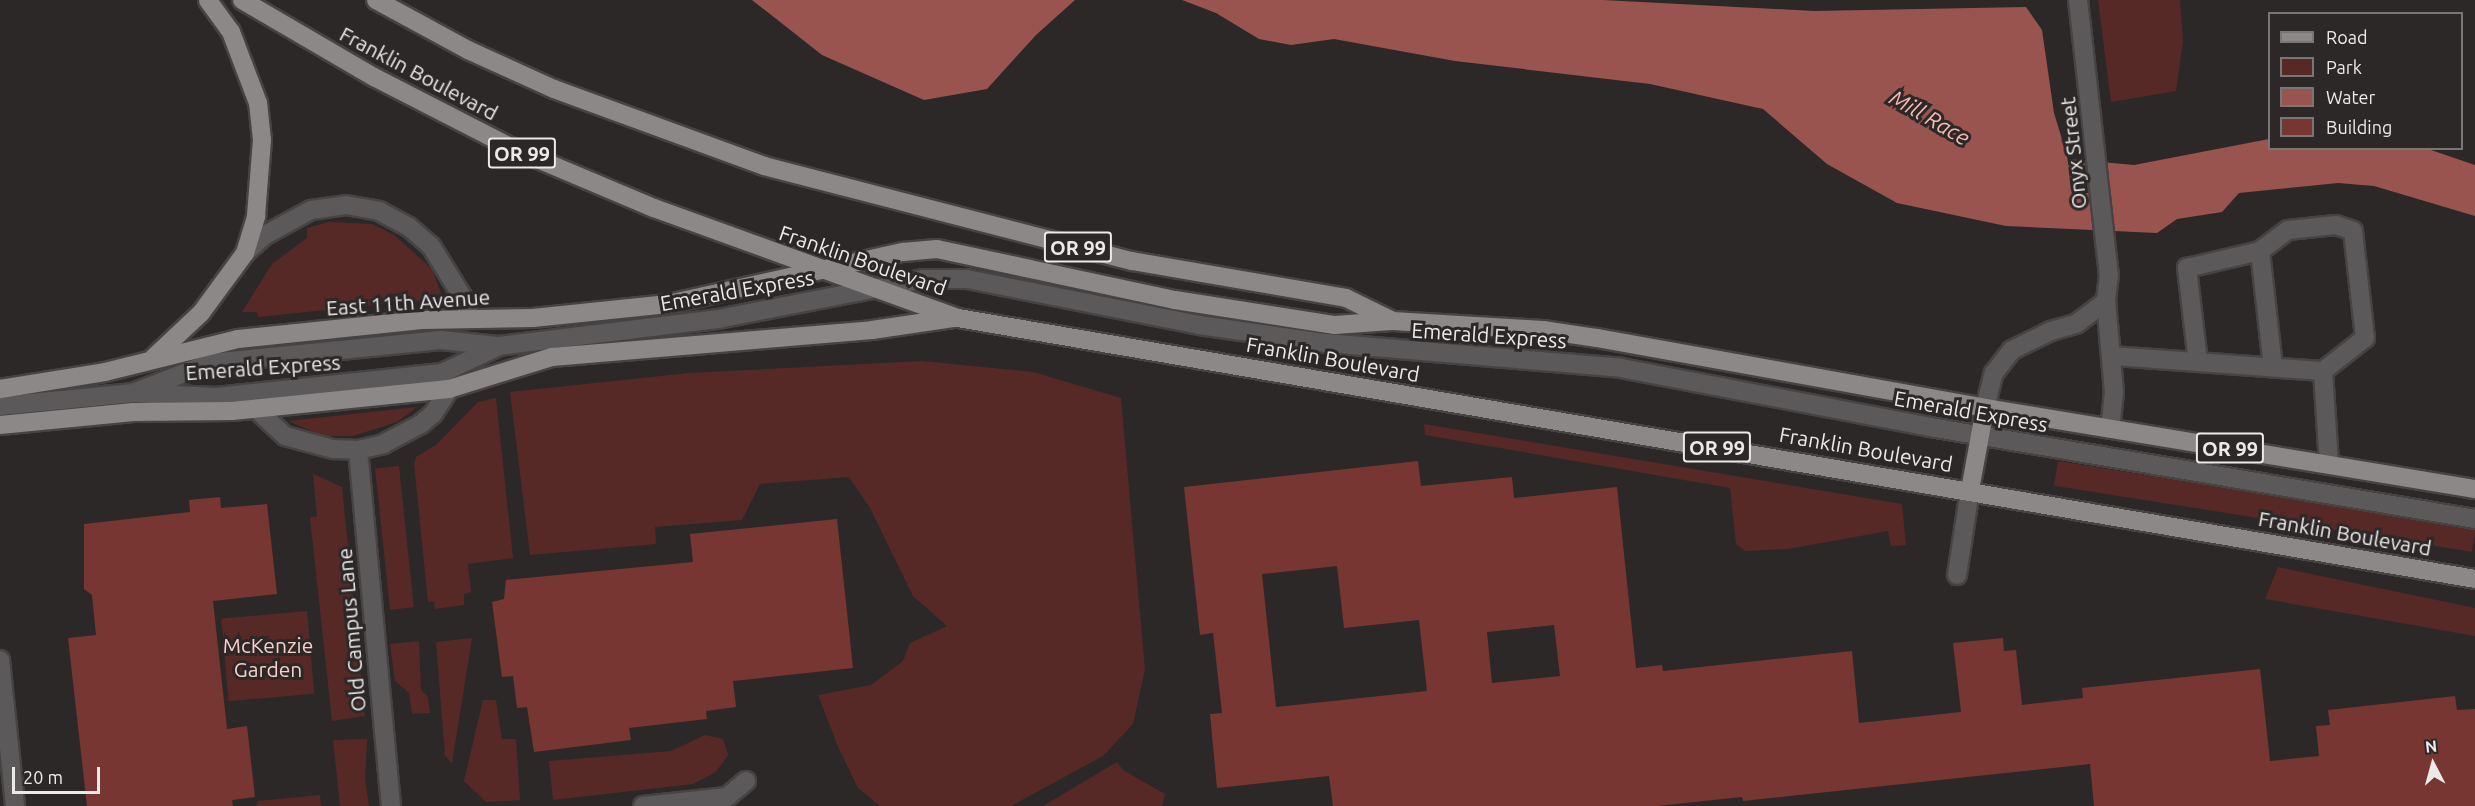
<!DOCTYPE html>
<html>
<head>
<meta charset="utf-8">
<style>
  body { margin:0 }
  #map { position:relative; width:2475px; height:806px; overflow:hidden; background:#2c2828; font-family:Ubuntu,sans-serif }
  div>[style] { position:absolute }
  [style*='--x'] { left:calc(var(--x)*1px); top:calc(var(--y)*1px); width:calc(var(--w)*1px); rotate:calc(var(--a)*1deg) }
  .green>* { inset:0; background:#562926; transform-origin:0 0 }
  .water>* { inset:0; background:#99544f }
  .building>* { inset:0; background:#773632 }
  .roads { filter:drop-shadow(2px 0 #474343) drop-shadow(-2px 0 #474343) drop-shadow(0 2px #474343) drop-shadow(0 -2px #474343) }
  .minor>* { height:18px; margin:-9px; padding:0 9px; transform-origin:9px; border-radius:9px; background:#5b5959 }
  .major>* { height:18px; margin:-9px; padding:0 9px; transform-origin:9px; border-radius:9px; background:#8c8888 }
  span { translate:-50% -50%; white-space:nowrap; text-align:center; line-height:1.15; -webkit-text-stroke:6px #2c2828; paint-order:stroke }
  .shield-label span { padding:2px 4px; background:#2c2828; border:2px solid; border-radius:4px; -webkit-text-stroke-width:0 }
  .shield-label { font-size:20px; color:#eceae9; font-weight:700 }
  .street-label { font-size:21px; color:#eceae9 }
  .park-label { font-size:21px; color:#f9cfca }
  .water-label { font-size:22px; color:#f6b8b2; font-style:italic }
  .legend { position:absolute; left:2268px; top:12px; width:195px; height:138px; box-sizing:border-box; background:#2c2828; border:2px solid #797675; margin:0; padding:8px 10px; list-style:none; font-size:18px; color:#eceae9 }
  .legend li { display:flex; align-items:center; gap:12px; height:30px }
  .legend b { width:30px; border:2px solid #797675 }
  .north { position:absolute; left:2403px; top:734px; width:60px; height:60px; -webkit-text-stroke:4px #2c2828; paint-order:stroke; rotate:354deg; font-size:16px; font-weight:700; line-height:24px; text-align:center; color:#eceae9 }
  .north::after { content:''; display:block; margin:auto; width:21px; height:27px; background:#eceae9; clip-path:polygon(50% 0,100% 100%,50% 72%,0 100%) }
  .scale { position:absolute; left:12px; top:767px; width:88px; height:27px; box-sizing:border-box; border:3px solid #eceae9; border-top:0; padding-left:8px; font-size:18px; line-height:21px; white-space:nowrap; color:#eceae9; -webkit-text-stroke:4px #2c2828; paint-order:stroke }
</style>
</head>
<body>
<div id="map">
  <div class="green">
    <div style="clip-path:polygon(2098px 0,2180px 0,2183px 41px,2176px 91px,2111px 102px)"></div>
    <div style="clip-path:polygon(329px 222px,372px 224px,394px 235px,432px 269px,443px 298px,258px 317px,257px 312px,242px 312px,272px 264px,307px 238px,307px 228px)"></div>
    <div style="clip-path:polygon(922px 361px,1033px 372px,1121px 398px,1145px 670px,1133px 724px,1103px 756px,1011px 806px,880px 806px,858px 788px,839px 749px,818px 695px,871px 685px,903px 661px,910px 643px,947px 626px,913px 596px,870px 508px,849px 477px,760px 484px,742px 520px,655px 527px,656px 544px,530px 555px,510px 392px,689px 373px)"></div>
    <div style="clip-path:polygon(496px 398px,513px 558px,468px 564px,471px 592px,464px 594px,464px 605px,435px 609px,434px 602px,428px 602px,414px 464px,416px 457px,436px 445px,478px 402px)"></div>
    <div style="clip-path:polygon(417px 407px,397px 422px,353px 436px,324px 436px,288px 421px)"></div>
    <div style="clip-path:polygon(1424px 424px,1902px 504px,1906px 545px,1891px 546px,1888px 531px,1788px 549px,1745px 551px,1736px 544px,1730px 488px,1425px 435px)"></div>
    <div style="left:2058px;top:461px;width:423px;height:25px;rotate:9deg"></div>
    <div style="left:399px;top:466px;width:142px;height:24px;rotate:84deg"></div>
    <div style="clip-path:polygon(313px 474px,342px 487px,365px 716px,332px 721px,310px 518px,317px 516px)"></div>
    <div style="clip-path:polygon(2278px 567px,2475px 608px,2475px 636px,2265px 599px)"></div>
    <div style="left:307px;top:611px;width:83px;height:86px;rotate:85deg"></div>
    <div style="clip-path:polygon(472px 638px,452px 763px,445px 756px,436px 642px)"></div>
    <div style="clip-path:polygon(419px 641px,421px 690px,428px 697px,430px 713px,412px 714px,409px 693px,395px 681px,390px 644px)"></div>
    <div style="clip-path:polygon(483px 700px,496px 700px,502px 739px,516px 739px,520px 800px,486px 802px,464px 781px)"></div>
    <div style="clip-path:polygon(705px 735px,723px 739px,728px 755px,716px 772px,693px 784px,553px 800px,549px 761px,671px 751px)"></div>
    <div style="clip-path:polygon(367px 739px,365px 779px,369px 806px,340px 806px,333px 740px)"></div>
    <div style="clip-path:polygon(1117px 762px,1123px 770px,1165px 794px,1162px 806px,1043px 806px)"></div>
    <div style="clip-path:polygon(320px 795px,321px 806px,256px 806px,258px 801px)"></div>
  </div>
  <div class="water">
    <div style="clip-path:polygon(752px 0,1075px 0,1036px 35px,987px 89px,924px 100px,822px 55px)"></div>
    <div style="clip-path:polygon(1182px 0,1603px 0,1814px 11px,2026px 7px,2042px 30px,2054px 113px,2068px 159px,2134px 165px,2269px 139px,2270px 148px,2428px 149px,2475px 165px,2475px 216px,2374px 186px,2338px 183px,2239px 193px,2222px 212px,2177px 219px,2157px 233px,2006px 226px,1897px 203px,1827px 164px,1763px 109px,1650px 84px,1455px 61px,1334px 39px,1291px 45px,1259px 39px,1216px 13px)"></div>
  </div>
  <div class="building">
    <div style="clip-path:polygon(evenodd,1418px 461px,1421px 486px,1512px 477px,1514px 498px,1617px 487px,1636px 668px,1662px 665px,1663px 671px,1852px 651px,1859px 723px,1961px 712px,1953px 643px,2003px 638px,2004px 651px,2016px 650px,2022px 705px,2083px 698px,2082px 688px,2260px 669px,2270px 761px,2319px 756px,2316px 726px,2330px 725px,2328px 710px,2455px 696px,2457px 710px,2475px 709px,2475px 806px,2094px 806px,2090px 764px,1743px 801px,1742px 797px,1657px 806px,1333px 806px,1329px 776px,1217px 788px,1210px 714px,1222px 713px,1213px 633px,1200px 635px,1184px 487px,1418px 461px,1337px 566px,1344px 628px,1419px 620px,1427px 691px,1276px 707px,1262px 574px,1337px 566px,1418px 461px,1554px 625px,1560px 676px,1492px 683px,1487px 632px,1554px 625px)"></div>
    <div style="clip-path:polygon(220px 497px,221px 508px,267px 504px,277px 594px,213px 601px,227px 729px,247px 726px,255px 797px,232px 800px,233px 806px,87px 806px,68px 638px,96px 635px,92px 595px,84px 589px,84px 524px,190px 512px,189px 500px)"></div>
    <div style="clip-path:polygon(837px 519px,853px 668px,733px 681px,736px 707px,706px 711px,707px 719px,629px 728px,631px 740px,534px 752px,527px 707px,517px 708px,513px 676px,502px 677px,492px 602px,504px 599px,506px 580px,693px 562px,690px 534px)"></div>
  </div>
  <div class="roads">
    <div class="minor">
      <div style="--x:2078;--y:0;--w:277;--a:83.6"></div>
      <div style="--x:2109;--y:275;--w:26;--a:97"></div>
      <div style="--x:2106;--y:301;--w:91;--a:85"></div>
      <div style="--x:2114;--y:392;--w:37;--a:96"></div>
      <div style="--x:2260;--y:251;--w:117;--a:83.6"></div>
      <div style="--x:245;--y:253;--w:27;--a:-42"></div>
      <div style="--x:265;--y:235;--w:52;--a:-28.5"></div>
      <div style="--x:311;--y:210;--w:35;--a:-8"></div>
      <div style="--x:346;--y:205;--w:34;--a:10"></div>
      <div style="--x:379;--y:211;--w:34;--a:28"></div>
      <div style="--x:409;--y:227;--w:29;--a:41"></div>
      <div style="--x:431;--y:246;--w:65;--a:58.3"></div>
      <div style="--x:465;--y:301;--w:18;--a:74"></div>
      <div style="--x:2113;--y:356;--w:211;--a:4.1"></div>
      <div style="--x:2323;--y:371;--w:94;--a:86.3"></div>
      <div style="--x:2198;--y:362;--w:95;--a:-96.7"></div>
      <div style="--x:2187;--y:268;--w:75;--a:-13.1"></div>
      <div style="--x:2260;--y:251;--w:35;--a:-37"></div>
      <div style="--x:2288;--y:230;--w:48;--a:-5.9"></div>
      <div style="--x:2336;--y:225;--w:18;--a:19"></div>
      <div style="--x:2353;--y:231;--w:108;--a:83.6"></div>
      <div style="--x:2365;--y:338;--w:53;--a:141.8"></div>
      <div style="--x:133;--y:393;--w:83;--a:-21.3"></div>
      <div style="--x:210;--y:363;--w:232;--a:-5.7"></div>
      <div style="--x:441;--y:340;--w:57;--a:6"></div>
      <div style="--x:498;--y:346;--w:222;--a:-7"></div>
      <div style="--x:718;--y:319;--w:209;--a:-11"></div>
      <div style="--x:923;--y:279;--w:44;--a:0"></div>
      <div style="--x:967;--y:279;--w:237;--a:11.2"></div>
      <div style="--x:1199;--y:325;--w:128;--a:8.1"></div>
      <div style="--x:1326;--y:343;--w:296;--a:4.8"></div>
      <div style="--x:1621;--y:368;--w:315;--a:10.8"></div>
      <div style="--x:1930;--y:427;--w:553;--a:9.58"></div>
      <div style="--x:0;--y:406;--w:134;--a:-5.6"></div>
      <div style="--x:133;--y:393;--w:83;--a:2.8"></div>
      <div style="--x:216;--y:397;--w:227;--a:-6.1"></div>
      <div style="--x:442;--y:373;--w:61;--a:-25.3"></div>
      <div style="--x:255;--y:408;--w:41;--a:43"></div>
      <div style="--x:285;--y:436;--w:50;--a:15.2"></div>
      <div style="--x:333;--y:449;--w:25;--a:2"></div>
      <div style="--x:358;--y:450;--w:26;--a:-13"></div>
      <div style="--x:383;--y:444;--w:43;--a:-27.8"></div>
      <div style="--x:421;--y:424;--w:16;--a:-40"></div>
      <div style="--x:433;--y:414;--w:30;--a:-57"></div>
      <div style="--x:1985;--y:408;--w:36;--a:-76"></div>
      <div style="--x:1994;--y:373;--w:29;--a:-52"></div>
      <div style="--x:2012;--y:350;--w:43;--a:-26"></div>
      <div style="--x:2051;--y:331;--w:26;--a:-16"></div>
      <div style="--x:2076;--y:324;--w:38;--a:-37"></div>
      <div style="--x:358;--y:450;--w:358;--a:84.7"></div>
      <div style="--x:1957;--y:575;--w:86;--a:-81.3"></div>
      <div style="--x:0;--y:660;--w:147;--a:84.1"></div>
      <div style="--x:643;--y:806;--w:84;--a:-6.1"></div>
      <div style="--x:727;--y:797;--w:25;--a:-40"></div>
    </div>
    <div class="major">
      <div style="--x:242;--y:0;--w:153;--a:30.3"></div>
      <div style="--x:374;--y:77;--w:157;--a:27.2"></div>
      <div style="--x:514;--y:149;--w:152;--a:22.9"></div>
      <div style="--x:654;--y:208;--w:323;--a:19.9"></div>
      <div style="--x:958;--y:318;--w:1539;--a:9.76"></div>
      <div style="--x:376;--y:0;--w:105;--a:28.5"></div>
      <div style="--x:468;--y:50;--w:94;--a:24.4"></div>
      <div style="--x:554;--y:89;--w:224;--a:20.1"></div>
      <div style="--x:764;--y:166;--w:380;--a:14.5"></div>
      <div style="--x:1132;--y:261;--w:217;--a:9.8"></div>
      <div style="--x:1346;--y:298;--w:52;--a:26.1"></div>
      <div style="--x:1393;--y:321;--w:150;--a:3.4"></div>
      <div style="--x:1543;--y:330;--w:55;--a:8.4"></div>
      <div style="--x:1597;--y:338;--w:394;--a:10.2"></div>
      <div style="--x:1985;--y:408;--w:497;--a:9.4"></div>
      <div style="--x:152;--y:359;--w:67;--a:-43.2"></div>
      <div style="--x:201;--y:313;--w:74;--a:-53.7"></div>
      <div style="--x:245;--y:253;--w:39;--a:-73"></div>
      <div style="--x:256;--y:216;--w:76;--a:-85.5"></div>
      <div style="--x:262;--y:140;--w:37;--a:-96"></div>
      <div style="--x:258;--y:103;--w:76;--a:-110.8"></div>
      <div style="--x:231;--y:32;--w:39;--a:-126"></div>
      <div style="--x:0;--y:389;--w:106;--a:-9.2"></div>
      <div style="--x:105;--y:372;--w:137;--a:-13.9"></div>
      <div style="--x:238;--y:339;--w:185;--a:-5.9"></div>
      <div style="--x:422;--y:320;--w:111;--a:-1"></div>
      <div style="--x:533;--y:318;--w:136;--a:-5.9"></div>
      <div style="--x:668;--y:304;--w:241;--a:-12.5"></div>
      <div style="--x:903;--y:252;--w:34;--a:-5"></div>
      <div style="--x:937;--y:249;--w:243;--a:12.1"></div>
      <div style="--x:1175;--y:300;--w:162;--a:8.9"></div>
      <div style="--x:1335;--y:325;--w:56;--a:-4.1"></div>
      <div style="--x:0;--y:425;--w:134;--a:-5.6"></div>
      <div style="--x:133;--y:412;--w:99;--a:-0.6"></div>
      <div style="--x:232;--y:411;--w:218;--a:-5.8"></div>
      <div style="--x:449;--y:389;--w:108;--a:-17.3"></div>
      <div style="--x:552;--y:357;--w:321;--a:-4.8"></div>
      <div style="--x:872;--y:330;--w:82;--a:-8.4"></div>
      <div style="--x:1970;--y:490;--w:83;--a:-79.6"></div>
    </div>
  </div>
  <div class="shield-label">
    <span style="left:522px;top:153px">OR 99</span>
    <span style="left:1078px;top:247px">OR 99</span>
    <span style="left:1717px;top:447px">OR 99</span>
    <span style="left:2230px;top:448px">OR 99</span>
  </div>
  <div class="street-label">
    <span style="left:419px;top:73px;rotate:28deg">Franklin Boulevard</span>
    <span style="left:2073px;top:153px;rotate:-96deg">Onyx Street</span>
    <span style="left:863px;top:260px;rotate:19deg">Franklin Boulevard</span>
    <span style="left:737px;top:290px;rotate:-10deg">Emerald Express</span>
    <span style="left:408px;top:302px;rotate:-4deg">East 11th Avenue</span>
    <span style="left:1489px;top:335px;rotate:4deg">Emerald Express</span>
    <span style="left:1333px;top:359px;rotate:10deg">Franklin Boulevard</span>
    <span style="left:263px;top:367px;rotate:-4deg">Emerald Express</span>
    <span style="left:1971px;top:411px;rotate:10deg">Emerald Express</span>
    <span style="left:1866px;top:449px;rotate:10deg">Franklin Boulevard</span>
    <span style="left:2345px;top:533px;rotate:10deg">Franklin Boulevard</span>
    <span style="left:351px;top:630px;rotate:-95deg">Old Campus Lane</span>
  </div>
  <div class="park-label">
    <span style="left:268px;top:657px">McKenzie<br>Garden</span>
  </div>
  <div class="water-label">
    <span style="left:1930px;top:117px;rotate:30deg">Mill Race</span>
  </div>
  <ul class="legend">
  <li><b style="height:8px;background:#8c8888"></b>Road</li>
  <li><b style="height:16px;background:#562926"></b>Park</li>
  <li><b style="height:16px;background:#99544f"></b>Water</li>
  <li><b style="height:16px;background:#773632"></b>Building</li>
  </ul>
  <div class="north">N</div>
  <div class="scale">20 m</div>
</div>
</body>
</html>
